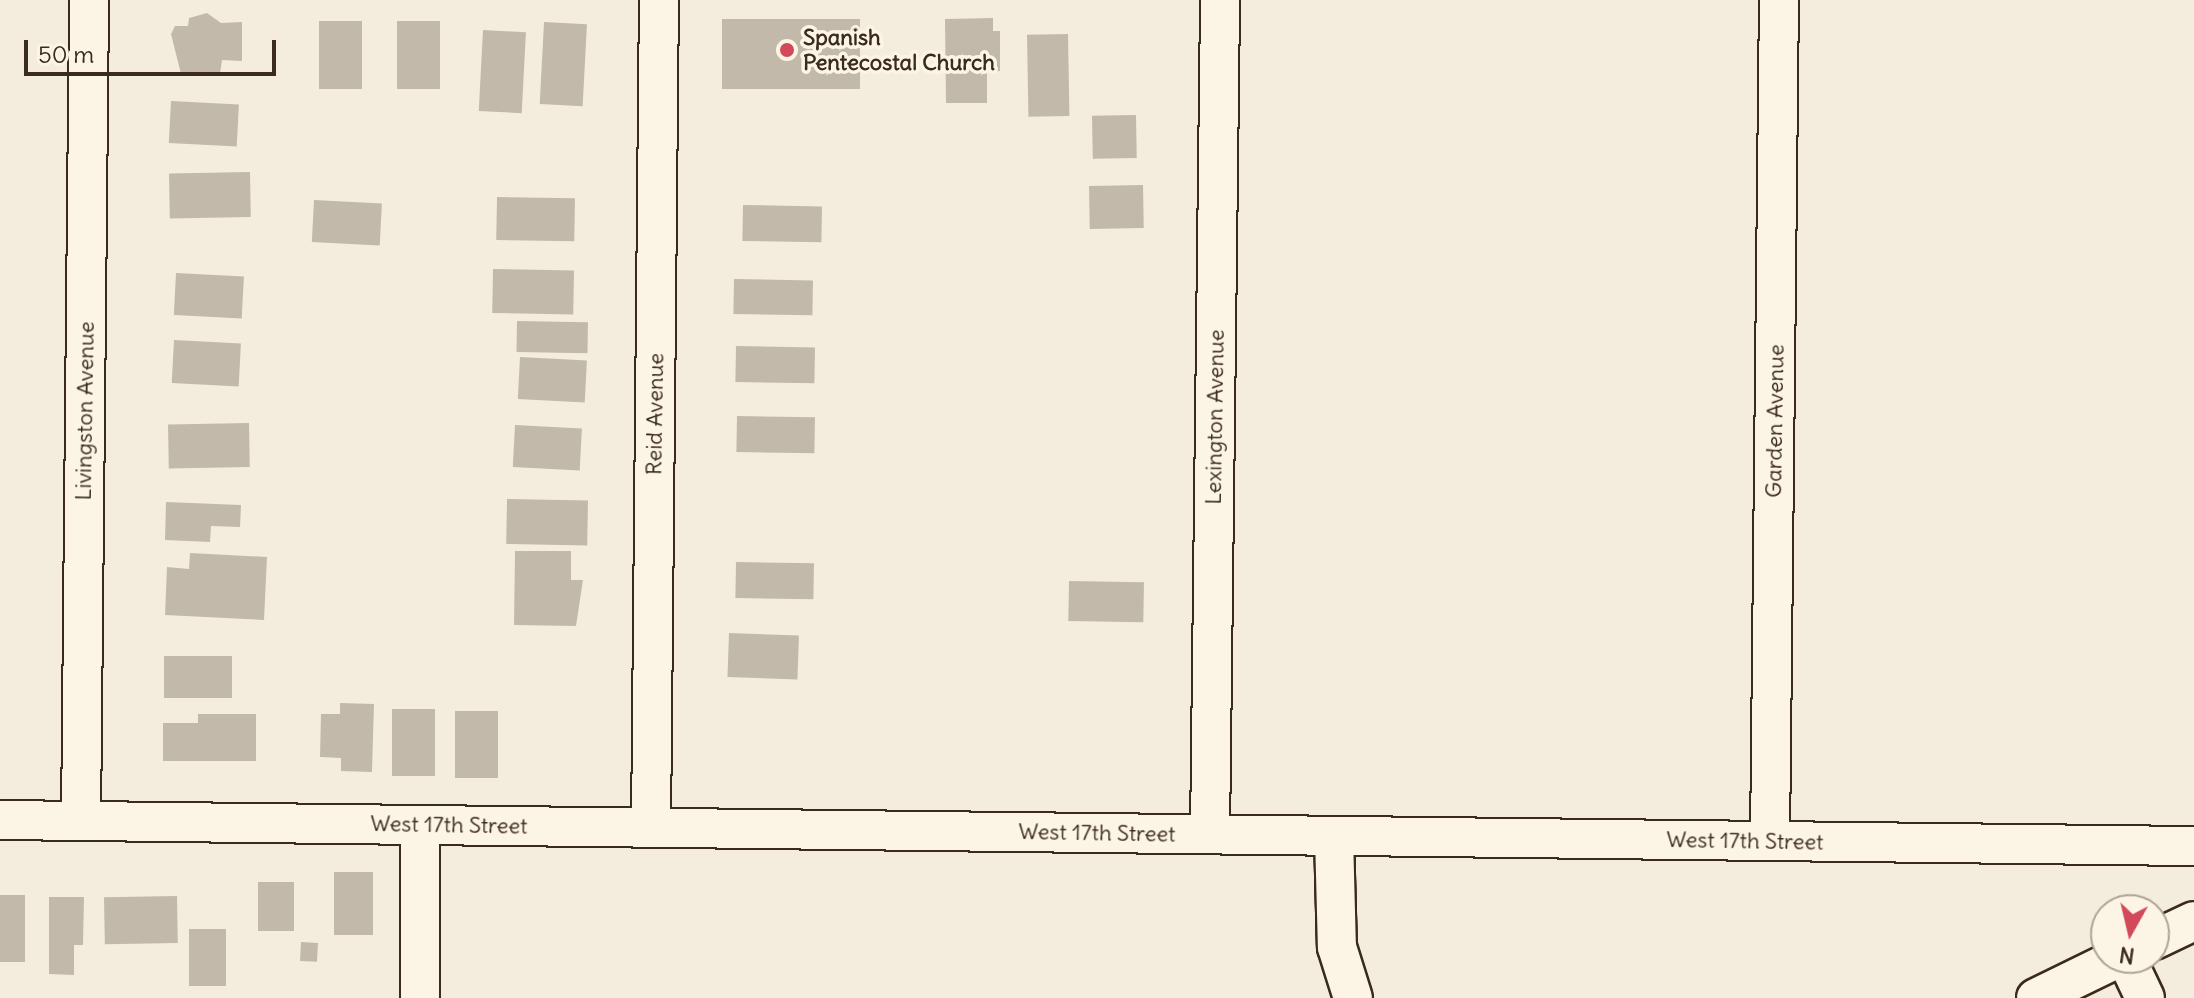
<!DOCTYPE html>
<html>
<head>
<meta charset="utf-8">
<style>
  body { margin:0 }
  #map { position:relative; width:2194px; height:998px; overflow:hidden; background:#f4eddd; font-family:Delius,sans-serif }
  div>[style] { position:absolute }
  [style*='--x'] { left:calc(var(--x)*1px); top:calc(var(--y)*1px); width:calc(var(--w)*1px); rotate:calc(var(--a)*1deg) }
  .building>* { inset:0; background:#c3b9aa; transform-origin:0 0 }
  .roads { filter:drop-shadow(2px 0 #3b2a1e) drop-shadow(-2px 0 #3b2a1e) drop-shadow(0 2px #3b2a1e) drop-shadow(0 -2px #3b2a1e) }
  .minor>* { height:38px; margin:-19px; padding:0 19px; transform-origin:19px; border-radius:19px; background:#fcf5e5 }
  .dots>* { width:22px; height:22px; translate:-50% -50%; box-sizing:border-box; border:4px solid #fcf5e5; border-radius:50% }
  span { translate:-50% -50%; white-space:nowrap; text-align:center; line-height:1.15; -webkit-text-stroke:7px #fcf5e5; paint-order:stroke }
  .poi-label { font-size:22px; color:#3b2a1e; font-weight:700 }
  .left { translate:0 -50%; text-align:left }
  .street-label { font-size:22px; color:#3b2a1e }
  .north { position:absolute; left:2090px; top:894px; width:80px; height:80px; box-sizing:border-box; background:#fcf5e5; border:2px solid #afa495; border-radius:50%; rotate:188deg; font-size:22px; font-weight:700; line-height:32px; text-align:center; color:#3b2a1e }
  .north::after { content:''; display:block; margin:auto; width:28px; height:36px; background:#d1495b; clip-path:polygon(50% 0,100% 100%,50% 72%,0 100%) }
  .scale { position:absolute; left:24px; top:40px; width:252px; height:36px; box-sizing:border-box; border:4px solid #3b2a1e; border-top:0; padding-left:10px; font-size:24px; line-height:28px; white-space:nowrap; color:#3b2a1e; -webkit-text-stroke:6px #fcf5e5; paint-order:stroke }
</style>
</head>
<body>
<div id="map">
  <div class="building">
    <div style="clip-path:polygon(207px 13px,221px 23px,242px 22px,242px 61px,222px 60px,220px 74px,181px 74px,171px 34px,175px 26px,188px 26px,189px 18px)"></div>
    <div style="clip-path:polygon(993px 18px,993px 31px,1000px 31px,1000px 71px,987px 72px,987px 103px,946px 103px,945px 19px)"></div>
    <div style="left:722px;top:19px;width:138px;height:70px"></div>
    <div style="left:319px;top:21px;width:43px;height:68px"></div>
    <div style="left:397px;top:21px;width:43px;height:68px"></div>
    <div style="left:544px;top:22px;width:43px;height:82px;rotate:3deg"></div>
    <div style="left:483px;top:30px;width:43px;height:81px;rotate:3deg"></div>
    <div style="left:1068px;top:34px;width:82px;height:41px;rotate:89deg"></div>
    <div style="left:171px;top:101px;width:68px;height:42px;rotate:3deg"></div>
    <div style="left:1136px;top:115px;width:43px;height:44px;rotate:89deg"></div>
    <div style="left:250px;top:172px;width:45px;height:81px;rotate:89deg"></div>
    <div style="left:1143px;top:185px;width:43px;height:54px;rotate:89deg"></div>
    <div style="left:497px;top:197px;width:78px;height:43px;rotate:1deg"></div>
    <div style="left:314px;top:200px;width:68px;height:42px;rotate:3deg"></div>
    <div style="left:743px;top:205px;width:79px;height:36px;rotate:1deg"></div>
    <div style="left:493px;top:269px;width:81px;height:44px;rotate:1deg"></div>
    <div style="left:176px;top:273px;width:68px;height:42px;rotate:3deg"></div>
    <div style="left:734px;top:279px;width:79px;height:35px;rotate:1deg"></div>
    <div style="left:517px;top:321px;width:71px;height:31px;rotate:1deg"></div>
    <div style="left:174px;top:340px;width:67px;height:43px;rotate:3deg"></div>
    <div style="left:736px;top:346px;width:79px;height:36px;rotate:1deg"></div>
    <div style="left:520px;top:357px;width:67px;height:42px;rotate:3deg"></div>
    <div style="left:737px;top:416px;width:78px;height:36px;rotate:1deg"></div>
    <div style="left:249px;top:423px;width:44px;height:81px;rotate:89deg"></div>
    <div style="left:515px;top:425px;width:67px;height:42px;rotate:3deg"></div>
    <div style="left:507px;top:499px;width:81px;height:45px;rotate:1deg"></div>
    <div style="clip-path:polygon(166px 502px,241px 505px,240px 527px,211px 526px,210px 542px,165px 540px)"></div>
    <div style="clip-path:polygon(515px 551px,571px 551px,571px 580px,583px 580px,576px 626px,514px 625px)"></div>
    <div style="clip-path:polygon(190px 553px,267px 557px,264px 620px,165px 615px,167px 567px,189px 569px)"></div>
    <div style="left:736px;top:562px;width:78px;height:36px;rotate:1deg"></div>
    <div style="left:1069px;top:581px;width:75px;height:40px;rotate:1deg"></div>
    <div style="left:729px;top:633px;width:70px;height:44px;rotate:2deg"></div>
    <div style="left:164px;top:656px;width:68px;height:42px"></div>
    <div style="clip-path:polygon(340px 703px,374px 704px,372px 772px,341px 771px,341px 758px,320px 757px,321px 714px,340px 714px)"></div>
    <div style="left:392px;top:709px;width:43px;height:67px"></div>
    <div style="left:455px;top:711px;width:43px;height:67px"></div>
    <div style="clip-path:polygon(198px 714px,256px 714px,256px 761px,163px 761px,163px 723px,198px 723px)"></div>
    <div style="left:373px;top:872px;width:63px;height:39px;rotate:90deg"></div>
    <div style="left:258px;top:882px;width:36px;height:49px"></div>
    <div style="left:0;top:895px;width:25px;height:67px"></div>
    <div style="left:177px;top:896px;width:47px;height:73px;rotate:89deg"></div>
    <div style="clip-path:polygon(49px 897px,84px 897px,83px 945px,74px 945px,74px 975px,49px 974px)"></div>
    <div style="left:189px;top:929px;width:37px;height:57px"></div>
    <div style="left:301px;top:942px;width:17px;height:19px;rotate:3deg"></div>
  </div>
  <div class="roads">
    <div class="minor">
      <div style="--x:0;--y:820;--w:2194;--a:0.68"></div>
      <div style="--x:81;--y:821;--w:821;--a:-89.44"></div>
      <div style="--x:420;--y:825;--w:173;--a:90"></div>
      <div style="--x:651;--y:828;--w:828;--a:-89.45"></div>
      <div style="--x:1210;--y:834;--w:834;--a:-89.31"></div>
      <div style="--x:1334;--y:836;--w:111;--a:88.5"></div>
      <div style="--x:1337;--y:947;--w:53;--a:72.6"></div>
      <div style="--x:1770;--y:841;--w:841;--a:-89.39"></div>
      <div style="--x:2154;--y:940;--w:44;--a:-25.4"></div>
      <div style="--x:2126;--y:958;--w:44;--a:64.6"></div>
      <div style="--x:2036;--y:998;--w:91;--a:-26"></div>
    </div>
  </div>
  <div class="dots">
    <div style="left:787px;top:50px;background:#d1495b"></div>
  </div>
  <div class="poi-label">
    <span class="left" style="left:803px;top:50px">Spanish<br>Pentecostal Church</span>
  </div>
  <div class="street-label">
    <span style="left:85px;top:411px;rotate:-89deg">Livingston Avenue</span>
    <span style="left:655px;top:414px;rotate:-89deg">Reid Avenue</span>
    <span style="left:1215px;top:417px;rotate:-89deg">Lexington Avenue</span>
    <span style="left:1775px;top:421px;rotate:-89deg">Garden Avenue</span>
    <span style="left:449px;top:825px;rotate:1deg">West 17th Street</span>
    <span style="left:1097px;top:833px;rotate:1deg">West 17th Street</span>
    <span style="left:1745px;top:841px;rotate:1deg">West 17th Street</span>
  </div>
  <div class="north">N</div>
  <div class="scale">50 m</div>
</div>
</body>
</html>
